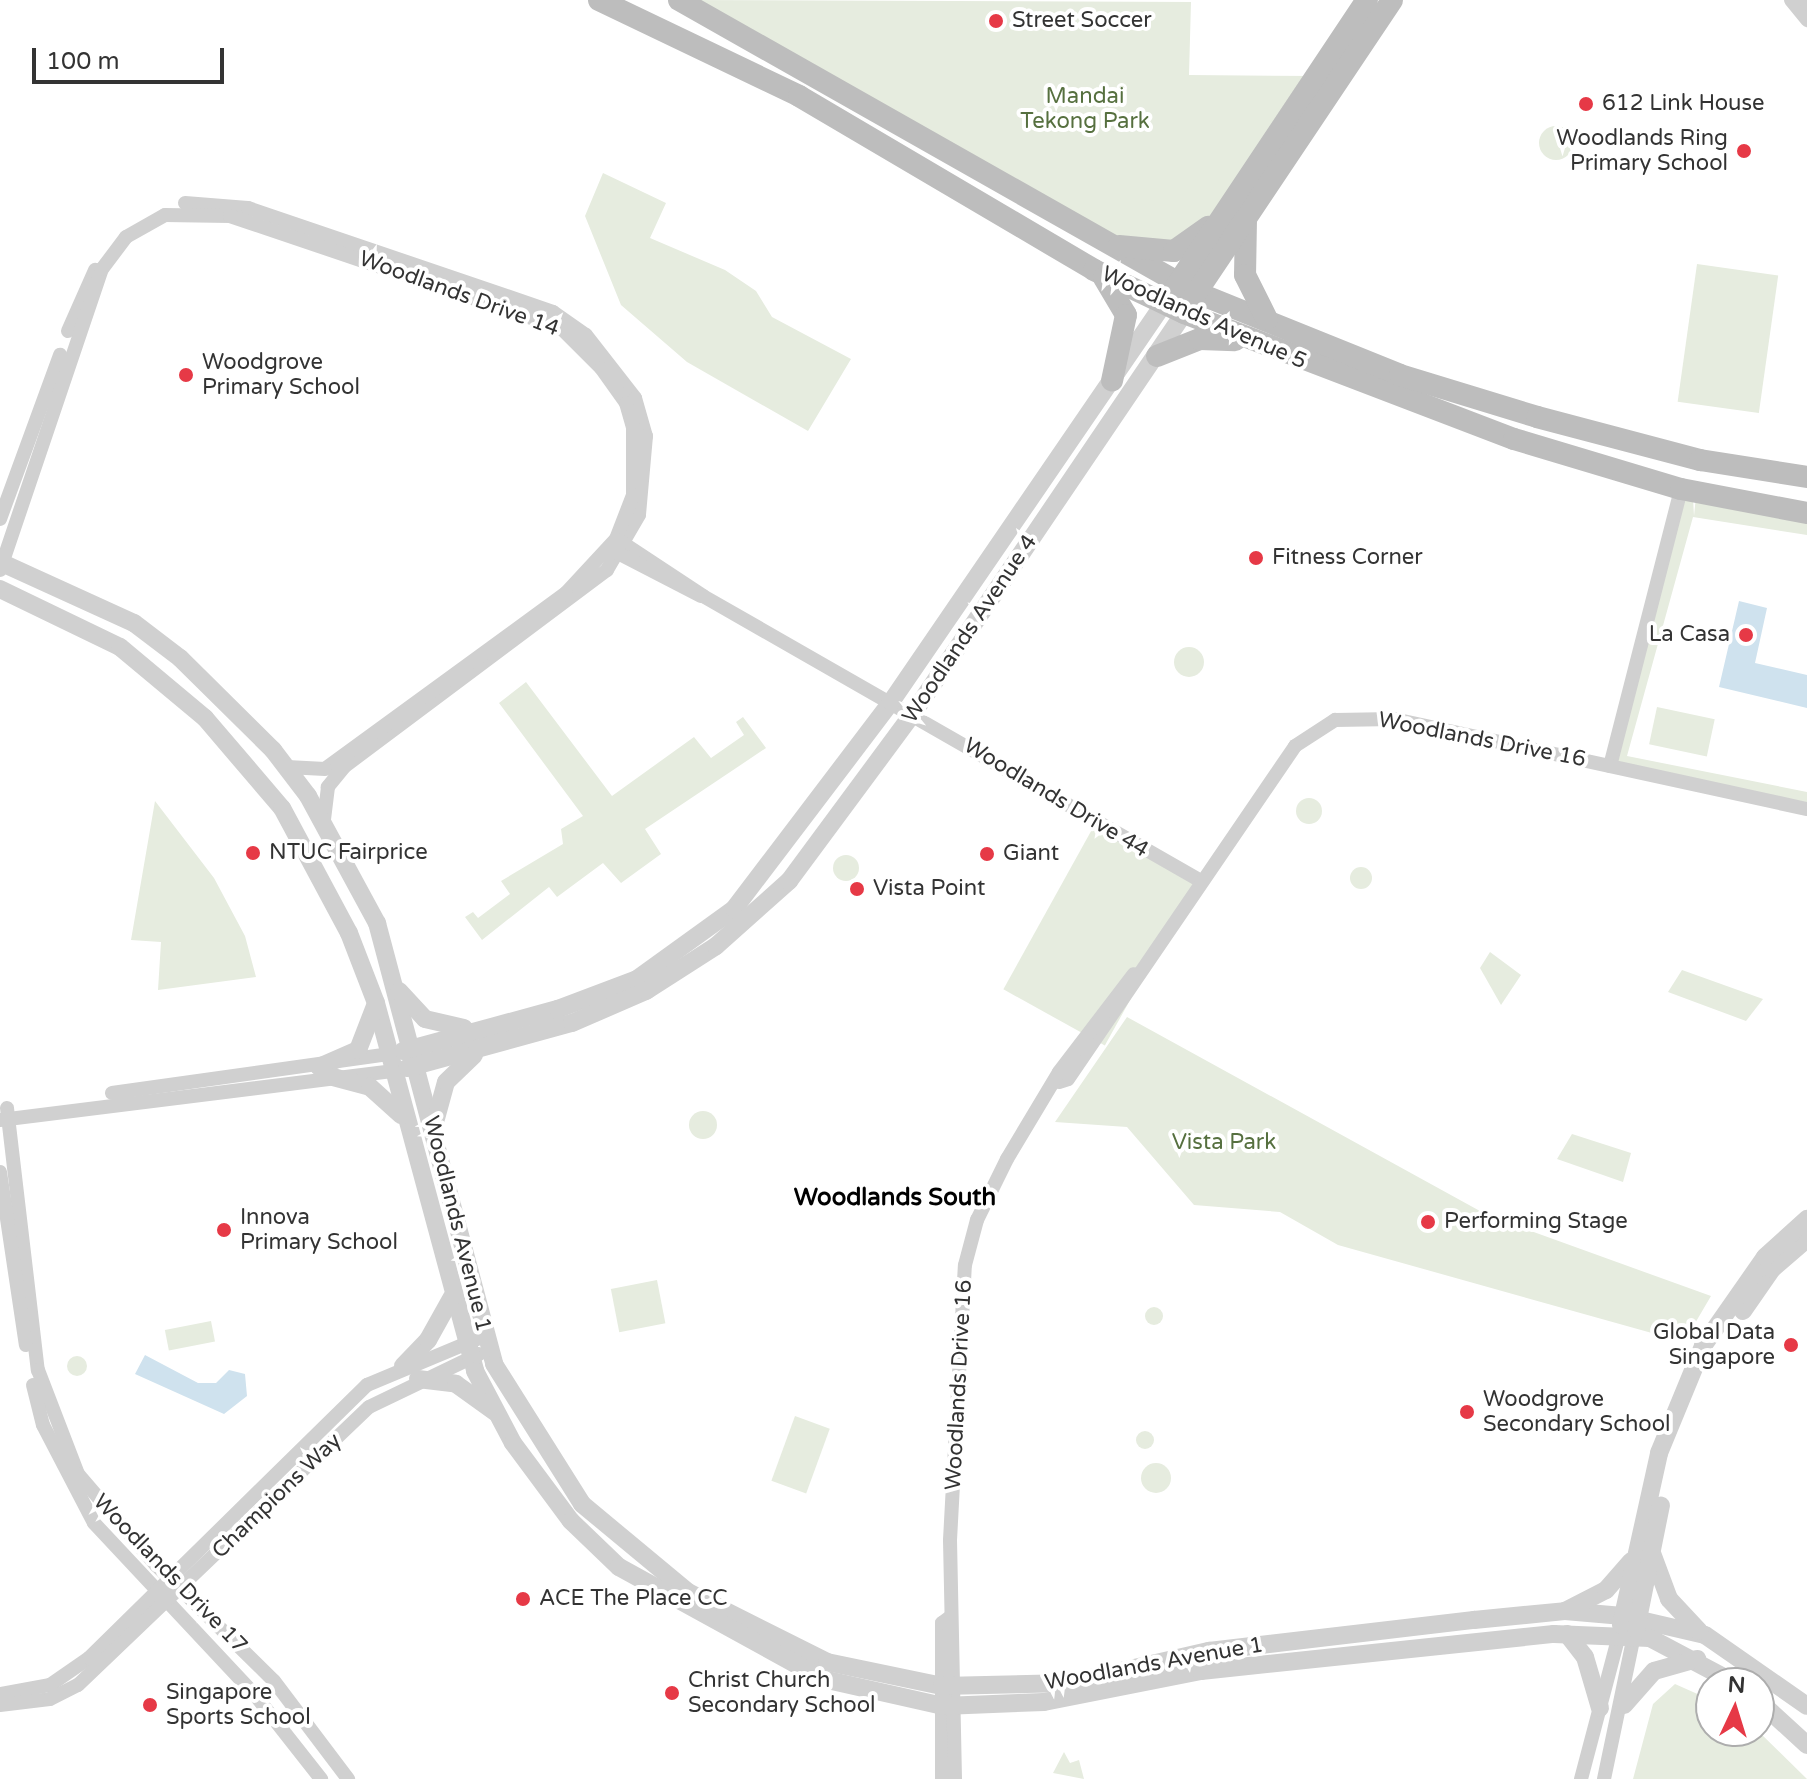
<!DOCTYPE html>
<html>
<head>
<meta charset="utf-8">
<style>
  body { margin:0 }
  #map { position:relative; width:1807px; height:1779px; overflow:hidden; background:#fff; font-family:"Varela Round",sans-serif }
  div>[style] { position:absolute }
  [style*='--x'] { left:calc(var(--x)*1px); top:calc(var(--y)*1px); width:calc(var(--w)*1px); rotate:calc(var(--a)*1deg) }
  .green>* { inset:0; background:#e6ecdf; transform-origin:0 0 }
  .round { border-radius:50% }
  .water>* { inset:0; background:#cfe2ee }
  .minor>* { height:14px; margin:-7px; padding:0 7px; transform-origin:7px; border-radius:7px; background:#d0d0d0 }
  .tertiary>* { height:18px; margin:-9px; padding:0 9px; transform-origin:9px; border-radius:9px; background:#d0d0d0 }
  .secondary>* { height:22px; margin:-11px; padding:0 11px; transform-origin:11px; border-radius:11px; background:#bdbdbd }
  .dots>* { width:22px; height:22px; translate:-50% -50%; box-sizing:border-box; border:4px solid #fff; border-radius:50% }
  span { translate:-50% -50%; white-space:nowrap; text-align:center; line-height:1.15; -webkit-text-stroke:8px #fff; paint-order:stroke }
  .poi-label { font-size:22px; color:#333 }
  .left { translate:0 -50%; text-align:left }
  .right { translate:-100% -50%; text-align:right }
  .park-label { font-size:22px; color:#56703f }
  .street-label { font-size:22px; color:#333 }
  .neighbourhood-label { font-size:24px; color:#000; font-weight:700 }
  .north { position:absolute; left:1695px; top:1667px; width:80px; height:80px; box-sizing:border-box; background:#fff; border:2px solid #adadad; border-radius:50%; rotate:4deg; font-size:22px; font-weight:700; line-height:32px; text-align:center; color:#333 }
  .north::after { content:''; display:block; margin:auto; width:28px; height:36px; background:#e63946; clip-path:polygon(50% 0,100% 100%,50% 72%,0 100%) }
  .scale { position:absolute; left:32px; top:48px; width:192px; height:36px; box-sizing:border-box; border:4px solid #333; border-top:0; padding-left:10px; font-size:24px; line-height:28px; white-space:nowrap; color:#333; -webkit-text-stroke:6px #fff; paint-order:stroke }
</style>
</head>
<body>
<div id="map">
  <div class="green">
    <div style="clip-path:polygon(681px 0,1191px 2px,1189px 75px,1315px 76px,1226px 211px,1183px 248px,1102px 244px)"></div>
    <div class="round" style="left:1539px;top:126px;width:34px;height:34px"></div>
    <div style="clip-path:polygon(603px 173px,666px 203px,650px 238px,725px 270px,756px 291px,772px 317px,851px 359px,808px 431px,687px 362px,621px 305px,585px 216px)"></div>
    <div style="left:1697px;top:264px;width:82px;height:139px;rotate:8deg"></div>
    <div style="clip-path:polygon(1676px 493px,1693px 498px,1694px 516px,1696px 496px,1807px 519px,1807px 535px,1693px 517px,1627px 756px,1807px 792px,1807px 804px,1610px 766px)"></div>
    <div class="round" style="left:1174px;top:647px;width:30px;height:30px"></div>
    <div style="clip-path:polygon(526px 682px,612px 796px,694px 737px,711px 758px,744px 735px,736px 722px,743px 717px,766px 748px,645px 829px,661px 854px,621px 883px,603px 863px,557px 897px,549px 887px,482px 940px,465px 917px,473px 912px,478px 918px,510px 894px,501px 881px,563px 844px,561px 829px,583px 816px,499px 703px)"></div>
    <div style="left:1657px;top:707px;width:59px;height:38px;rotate:12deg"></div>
    <div class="round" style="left:1296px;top:798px;width:26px;height:26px"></div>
    <div style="clip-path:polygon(155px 801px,214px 878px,245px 936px,256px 977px,158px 990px,161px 942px,131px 940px)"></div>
    <div style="left:1095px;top:824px;width:116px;height:189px;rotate:29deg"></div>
    <div class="round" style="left:833px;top:855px;width:26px;height:26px"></div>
    <div class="round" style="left:1350px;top:867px;width:22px;height:22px"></div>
    <div style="clip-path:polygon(1490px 952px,1521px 975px,1501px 1005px,1480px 968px)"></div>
    <div style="clip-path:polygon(1682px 970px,1763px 999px,1746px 1021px,1668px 992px)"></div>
    <div style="clip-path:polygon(1127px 1017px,1489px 1216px,1711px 1296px,1684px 1342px,1338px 1245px,1280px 1212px,1194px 1205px,1127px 1127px,1055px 1122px)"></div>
    <div class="round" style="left:689px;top:1111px;width:28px;height:28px"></div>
    <div style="clip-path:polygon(1572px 1134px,1631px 1153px,1623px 1182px,1557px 1159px)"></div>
    <div style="left:657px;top:1280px;width:44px;height:47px;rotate:79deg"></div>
    <div class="round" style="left:1145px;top:1307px;width:18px;height:18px"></div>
    <div style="left:211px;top:1321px;width:21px;height:47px;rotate:79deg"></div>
    <div class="round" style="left:67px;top:1356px;width:20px;height:20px"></div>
    <div style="left:795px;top:1416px;width:37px;height:69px;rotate:20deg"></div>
    <div class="round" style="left:1136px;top:1431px;width:18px;height:18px"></div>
    <div class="round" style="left:1141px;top:1463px;width:30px;height:30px"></div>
    <div style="clip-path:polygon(1675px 1684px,1711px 1700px,1711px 1731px,1758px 1731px,1807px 1779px,1633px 1779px,1653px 1704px)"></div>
    <div style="clip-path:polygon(1064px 1752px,1070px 1763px,1079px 1760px,1084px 1779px,1053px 1773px)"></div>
  </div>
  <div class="water">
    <div style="clip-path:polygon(1739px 601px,1767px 608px,1755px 663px,1807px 675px,1807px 708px,1719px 687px)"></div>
    <div style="clip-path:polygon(145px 1355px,198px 1383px,216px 1383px,229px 1370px,245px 1374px,247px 1396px,224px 1414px,135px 1374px)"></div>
  </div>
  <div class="minor">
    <div style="--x:1791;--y:0;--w:26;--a:51"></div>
    <div style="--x:1805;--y:0;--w:4;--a:56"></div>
    <div style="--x:185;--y:203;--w:63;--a:4.5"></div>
    <div style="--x:248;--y:208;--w:322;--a:18.8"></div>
    <div style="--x:553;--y:312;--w:40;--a:34.9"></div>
    <div style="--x:586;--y:335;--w:80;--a:52.1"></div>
    <div style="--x:635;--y:398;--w:40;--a:74"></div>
    <div style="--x:646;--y:436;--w:79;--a:95.1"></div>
    <div style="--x:639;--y:515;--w:64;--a:120.2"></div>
    <div style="--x:607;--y:570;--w:329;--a:143.2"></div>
    <div style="--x:344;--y:767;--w:26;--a:129"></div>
    <div style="--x:328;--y:787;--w:34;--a:97"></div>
    <div style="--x:68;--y:331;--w:67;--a:-66.1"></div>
    <div style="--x:0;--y:519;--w:175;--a:-69.9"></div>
    <div style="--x:620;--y:541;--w:100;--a:33.5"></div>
    <div style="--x:703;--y:596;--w:572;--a:29.79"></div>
    <div style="--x:614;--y:551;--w:98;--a:27.3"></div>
    <div style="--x:0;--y:570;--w:318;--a:-71.3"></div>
    <div style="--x:102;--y:269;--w:40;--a:-53"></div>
    <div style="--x:126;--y:237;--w:45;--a:-29.4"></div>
    <div style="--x:165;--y:215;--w:65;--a:0.9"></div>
    <div style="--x:230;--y:216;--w:349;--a:18.7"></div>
    <div style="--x:561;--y:328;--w:57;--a:45"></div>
    <div style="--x:601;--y:368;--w:43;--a:54.5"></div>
    <div style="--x:626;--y:403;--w:26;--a:74"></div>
    <div style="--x:633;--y:428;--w:67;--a:90"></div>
    <div style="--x:633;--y:495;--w:47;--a:111.1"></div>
    <div style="--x:616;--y:539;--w:74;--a:132.8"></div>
    <div style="--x:566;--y:593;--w:298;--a:143.9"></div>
    <div style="--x:325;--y:769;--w:38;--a:-177"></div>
    <div style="--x:1610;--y:766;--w:286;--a:-75.6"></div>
    <div style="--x:1059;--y:1082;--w:9;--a:-18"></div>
    <div style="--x:1068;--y:1079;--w:403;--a:-55.7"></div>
    <div style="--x:1295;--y:746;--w:48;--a:-33"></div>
    <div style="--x:1335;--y:720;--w:59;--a:-1"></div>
    <div style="--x:1394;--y:719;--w:423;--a:12.3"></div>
    <div style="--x:112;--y:1093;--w:279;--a:-8"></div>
    <div style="--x:7;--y:1108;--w:264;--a:83.3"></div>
    <div style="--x:38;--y:1370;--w:111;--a:69"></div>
    <div style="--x:78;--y:1474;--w:120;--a:49.4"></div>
    <div style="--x:156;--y:1565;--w:165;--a:44.5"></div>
    <div style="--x:274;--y:1681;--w:123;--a:52.9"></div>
    <div style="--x:0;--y:1120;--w:395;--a:-7.1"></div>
    <div style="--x:0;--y:1172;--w:175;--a:81.5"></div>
    <div style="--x:33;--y:1385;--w:41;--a:76"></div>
    <div style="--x:43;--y:1425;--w:110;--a:62.5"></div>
    <div style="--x:94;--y:1523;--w:236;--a:46.9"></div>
    <div style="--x:255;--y:1695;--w:107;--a:51.8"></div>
    <div style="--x:0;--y:1694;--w:51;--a:-10.2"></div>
    <div style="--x:50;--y:1685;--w:47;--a:-34.7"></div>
    <div style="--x:89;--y:1658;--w:390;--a:-44.5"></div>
    <div style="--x:367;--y:1385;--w:127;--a:-22.7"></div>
    <div style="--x:0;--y:1705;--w:50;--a:-6.8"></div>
    <div style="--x:50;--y:1699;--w:31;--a:-27"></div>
    <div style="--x:78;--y:1685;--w:402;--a:-43.7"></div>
    <div style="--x:369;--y:1407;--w:122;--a:-25.7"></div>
    <div style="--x:942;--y:1779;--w:156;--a:-90"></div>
    <div style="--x:942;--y:1623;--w:10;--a:-37"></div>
    <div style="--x:955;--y:1779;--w:239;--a:-91.2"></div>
    <div style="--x:950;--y:1540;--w:275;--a:-86.9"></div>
    <div style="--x:965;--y:1265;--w:47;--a:-75.1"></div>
    <div style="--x:977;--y:1220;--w:68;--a:-63.8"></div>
    <div style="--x:1007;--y:1159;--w:101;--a:-59.1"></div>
    <div style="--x:1059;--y:1072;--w:123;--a:-52.6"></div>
    <div style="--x:1581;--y:1779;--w:149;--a:-75.2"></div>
    <div style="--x:1604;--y:1779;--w:146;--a:-78.2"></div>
  </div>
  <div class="tertiary">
    <div style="--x:0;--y:562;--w:147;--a:24.5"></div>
    <div style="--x:134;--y:623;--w:58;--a:37.3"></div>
    <div style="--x:180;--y:658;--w:131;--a:44.7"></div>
    <div style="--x:273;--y:750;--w:58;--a:52.7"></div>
    <div style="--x:308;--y:796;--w:145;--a:61.5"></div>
    <div style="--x:377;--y:923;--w:456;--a:75.1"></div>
    <div style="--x:494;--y:1364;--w:165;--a:57.8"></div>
    <div style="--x:582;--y:1504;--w:138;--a:39.7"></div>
    <div style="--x:688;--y:1592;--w:156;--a:26.7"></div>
    <div style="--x:827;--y:1662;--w:117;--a:11.8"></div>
    <div style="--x:942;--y:1686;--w:127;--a:-1.4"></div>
    <div style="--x:1069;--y:1683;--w:144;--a:-12.9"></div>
    <div style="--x:1209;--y:1651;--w:267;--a:-6.7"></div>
    <div style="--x:1474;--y:1620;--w:91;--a:-5.6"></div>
    <div style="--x:1565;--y:1611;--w:58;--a:4.9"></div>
    <div style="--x:1623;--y:1616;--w:84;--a:13"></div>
    <div style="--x:1705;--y:1635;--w:124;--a:34.8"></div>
    <div style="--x:0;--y:589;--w:133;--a:25.8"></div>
    <div style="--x:120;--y:647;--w:111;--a:39.9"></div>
    <div style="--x:205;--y:718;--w:118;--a:49.5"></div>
    <div style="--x:282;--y:808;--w:142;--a:61.8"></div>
    <div style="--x:349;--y:933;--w:75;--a:68.9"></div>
    <div style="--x:376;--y:1003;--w:381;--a:74.9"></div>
    <div style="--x:475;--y:1371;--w:81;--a:62.2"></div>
    <div style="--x:513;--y:1443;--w:97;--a:53.4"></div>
    <div style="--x:571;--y:1521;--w:66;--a:43.8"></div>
    <div style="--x:619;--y:1567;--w:233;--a:28.8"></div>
    <div style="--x:823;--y:1679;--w:123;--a:12.7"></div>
    <div style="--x:943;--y:1706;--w:101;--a:-2.3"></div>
    <div style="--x:1044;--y:1702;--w:160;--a:-11.2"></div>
    <div style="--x:1201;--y:1671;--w:355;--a:-6"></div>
    <div style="--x:1554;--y:1634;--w:96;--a:2.4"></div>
    <div style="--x:1650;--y:1638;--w:96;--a:27.9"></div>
    <div style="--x:399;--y:991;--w:38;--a:47"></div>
    <div style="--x:425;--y:1019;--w:40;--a:13"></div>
    <div style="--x:403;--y:1051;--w:161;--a:-15.2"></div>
    <div style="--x:558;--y:1009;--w:85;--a:-20.8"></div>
    <div style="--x:637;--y:979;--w:120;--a:-35.8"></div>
    <div style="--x:734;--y:909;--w:260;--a:-52.8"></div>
    <div style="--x:891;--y:702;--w:483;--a:-55.6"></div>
    <div style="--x:319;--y:1067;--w:43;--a:-23.6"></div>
    <div style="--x:358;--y:1050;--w:47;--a:-68.9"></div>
    <div style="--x:407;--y:1068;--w:171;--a:-15.3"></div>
    <div style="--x:572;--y:1023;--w:81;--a:-23.4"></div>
    <div style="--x:646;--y:991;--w:83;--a:-32.7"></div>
    <div style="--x:716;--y:946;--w:98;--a:-41.7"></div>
    <div style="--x:789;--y:881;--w:210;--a:-53.5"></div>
    <div style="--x:914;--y:712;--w:482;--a:-55.9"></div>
    <div style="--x:333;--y:1077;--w:38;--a:15"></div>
    <div style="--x:370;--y:1087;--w:42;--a:42.1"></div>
    <div style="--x:435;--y:1122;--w:41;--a:-74.6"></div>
    <div style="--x:446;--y:1082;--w:39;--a:-44"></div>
    <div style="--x:1743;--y:1311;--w:51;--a:-55.4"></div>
    <div style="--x:1772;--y:1269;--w:46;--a:-40.6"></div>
    <div style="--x:403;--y:1366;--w:36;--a:-46"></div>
    <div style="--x:428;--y:1340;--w:49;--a:-60.8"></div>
    <div style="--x:418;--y:1379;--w:38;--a:7"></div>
    <div style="--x:456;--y:1384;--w:48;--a:35.7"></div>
    <div style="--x:1652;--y:1553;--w:49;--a:69.7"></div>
    <div style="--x:1669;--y:1599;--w:44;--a:46.8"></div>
    <div style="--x:1565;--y:1611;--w:46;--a:-27.1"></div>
    <div style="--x:1606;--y:1590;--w:38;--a:-49"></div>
    <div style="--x:1621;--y:1625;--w:176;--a:-77.5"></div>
    <div style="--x:1659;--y:1453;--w:116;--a:-67.6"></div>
    <div style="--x:1703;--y:1346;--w:108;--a:-55.1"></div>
    <div style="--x:1765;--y:1257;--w:57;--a:-42.1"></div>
    <div style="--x:1636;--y:1629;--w:126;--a:-78.6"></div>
    <div style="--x:1567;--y:1634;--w:29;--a:52"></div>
    <div style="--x:1585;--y:1657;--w:53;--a:73.6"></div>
    <div style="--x:1759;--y:1701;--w:65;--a:42.5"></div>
    <div style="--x:1624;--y:1705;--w:45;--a:-48.6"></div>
    <div style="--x:1654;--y:1671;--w:45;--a:-15.6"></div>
  </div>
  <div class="secondary">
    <div style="--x:599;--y:0;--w:222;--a:25.6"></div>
    <div style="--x:799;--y:96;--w:342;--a:30.5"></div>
    <div style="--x:1094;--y:270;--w:100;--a:25.5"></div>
    <div style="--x:1184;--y:313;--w:353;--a:20.9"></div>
    <div style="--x:1514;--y:439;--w:174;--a:16.7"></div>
    <div style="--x:1681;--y:489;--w:128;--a:10.8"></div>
    <div style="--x:679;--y:0;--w:593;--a:29.51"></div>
    <div style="--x:1195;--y:292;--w:221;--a:22"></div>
    <div style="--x:1400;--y:375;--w:143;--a:17"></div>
    <div style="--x:1537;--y:417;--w:169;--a:14.8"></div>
    <div style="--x:1700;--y:460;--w:108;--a:9"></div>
    <div style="--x:1246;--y:219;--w:56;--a:91"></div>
    <div style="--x:1245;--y:275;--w:49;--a:63.4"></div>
    <div style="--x:1119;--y:246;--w:55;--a:5.2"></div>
    <div style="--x:1174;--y:251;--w:42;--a:-35.2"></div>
    <div style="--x:1104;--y:278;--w:43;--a:59.3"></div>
    <div style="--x:1126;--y:315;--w:67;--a:102"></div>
    <div style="--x:1170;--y:295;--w:355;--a:-56.3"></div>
    <div style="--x:1190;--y:302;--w:363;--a:-56.2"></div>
    <div style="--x:1157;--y:356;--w:46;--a:-21.6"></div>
    <div style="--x:1200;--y:339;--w:35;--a:2"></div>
  </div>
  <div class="dots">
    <div style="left:996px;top:21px;background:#e63946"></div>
    <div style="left:1586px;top:104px;background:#e63946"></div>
    <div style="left:1744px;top:151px;background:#e63946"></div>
    <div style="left:186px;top:375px;background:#e63946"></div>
    <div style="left:1256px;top:558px;background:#e63946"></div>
    <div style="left:1746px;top:635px;background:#e63946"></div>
    <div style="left:253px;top:853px;background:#e63946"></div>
    <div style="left:987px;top:854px;background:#e63946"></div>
    <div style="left:857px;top:889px;background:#e63946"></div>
    <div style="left:1428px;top:1222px;background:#e63946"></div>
    <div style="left:224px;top:1230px;background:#e63946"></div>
    <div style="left:1791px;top:1345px;background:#e63946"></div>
    <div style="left:1467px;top:1412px;background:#e63946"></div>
    <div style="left:523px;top:1599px;background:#e63946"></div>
    <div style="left:672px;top:1693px;background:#e63946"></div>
    <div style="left:150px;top:1705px;background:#e63946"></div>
  </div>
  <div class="poi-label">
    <span class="left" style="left:1012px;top:21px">Street Soccer</span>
    <span class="left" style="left:1602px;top:104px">612 Link House</span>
    <span class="right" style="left:1728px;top:151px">Woodlands Ring<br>Primary School</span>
    <span class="left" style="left:202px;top:375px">Woodgrove<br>Primary School</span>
    <span class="left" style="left:1272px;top:558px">Fitness Corner</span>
    <span class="right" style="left:1730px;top:635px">La Casa</span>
    <span class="left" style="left:269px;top:853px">NTUC Fairprice</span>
    <span class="left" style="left:1003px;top:854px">Giant</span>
    <span class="left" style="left:873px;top:889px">Vista Point</span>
    <span class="left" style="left:240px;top:1230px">Innova<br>Primary School</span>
    <span class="left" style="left:1444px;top:1222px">Performing Stage</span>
    <span class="right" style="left:1775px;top:1345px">Global Data<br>Singapore</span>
    <span class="left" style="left:1483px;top:1412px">Woodgrove<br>Secondary School</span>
    <span class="left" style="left:539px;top:1599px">ACE The Place CC</span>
    <span class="left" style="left:688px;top:1693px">Christ Church<br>Secondary School</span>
    <span class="left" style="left:166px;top:1705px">Singapore<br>Sports School</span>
  </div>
  <div class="park-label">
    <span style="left:1085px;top:109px">Mandai<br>Tekong Park</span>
    <span style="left:1224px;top:1143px">Vista Park</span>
  </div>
  <div class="street-label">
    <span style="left:459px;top:294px;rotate:20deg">Woodlands Drive 14</span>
    <span style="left:1204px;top:318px;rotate:24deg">Woodlands Avenue 5</span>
    <span style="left:970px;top:629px;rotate:-56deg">Woodlands Avenue 4</span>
    <span style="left:1482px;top:740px;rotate:11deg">Woodlands Drive 16</span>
    <span style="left:1056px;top:798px;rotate:31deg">Woodlands Drive 44</span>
    <span style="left:457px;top:1224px;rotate:76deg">Woodlands Avenue 1</span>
    <span style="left:959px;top:1385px;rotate:-87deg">Woodlands Drive 16</span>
    <span style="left:277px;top:1496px;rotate:-44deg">Champions Way</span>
    <span style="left:170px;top:1574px;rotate:46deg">Woodlands Drive 17</span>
    <span style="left:1154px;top:1664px;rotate:-10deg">Woodlands Avenue 1</span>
  </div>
  <div class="neighbourhood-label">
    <span style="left:895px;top:1198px">Woodlands South</span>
  </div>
  <div class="north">N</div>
  <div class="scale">100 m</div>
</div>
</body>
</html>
